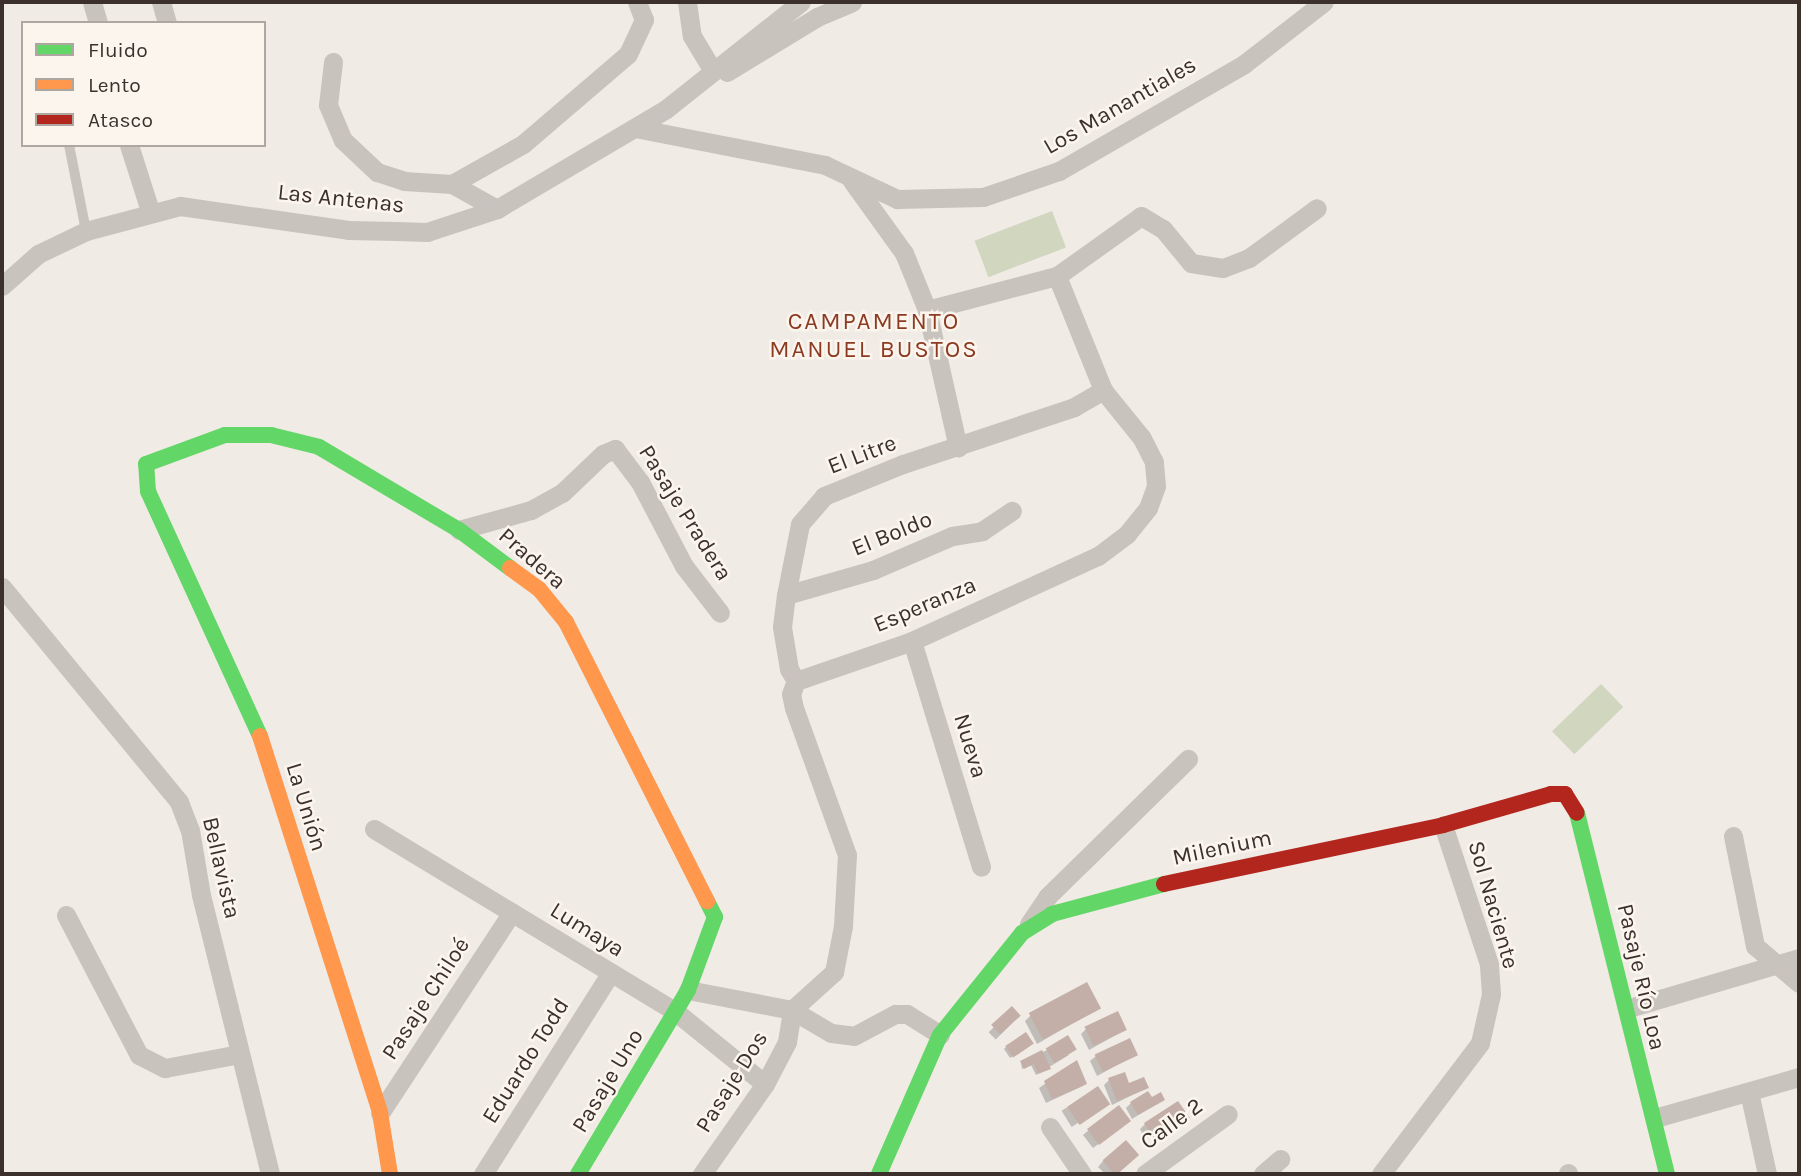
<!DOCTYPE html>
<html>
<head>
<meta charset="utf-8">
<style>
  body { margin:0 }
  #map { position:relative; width:1801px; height:1176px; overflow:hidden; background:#f0ebe5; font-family:Karla,sans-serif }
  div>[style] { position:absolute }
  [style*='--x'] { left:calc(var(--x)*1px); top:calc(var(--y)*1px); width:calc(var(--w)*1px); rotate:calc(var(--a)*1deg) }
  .green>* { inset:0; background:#d1d6bf; transform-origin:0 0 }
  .shadow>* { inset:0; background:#0003; transform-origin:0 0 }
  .building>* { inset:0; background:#c3afa7; transform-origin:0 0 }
  .lane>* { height:10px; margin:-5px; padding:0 5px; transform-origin:5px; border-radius:5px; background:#c9c3be }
  .street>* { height:19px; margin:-9.5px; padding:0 9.5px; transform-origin:9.5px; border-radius:9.5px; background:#c9c3be }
  .fast>* { height:16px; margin:-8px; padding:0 8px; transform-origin:8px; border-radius:8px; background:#63d668 }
  .slow>* { height:16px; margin:-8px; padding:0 8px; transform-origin:8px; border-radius:8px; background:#ff974d }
  .jam>* { height:16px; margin:-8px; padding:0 8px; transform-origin:8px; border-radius:8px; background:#b3261e }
  span { translate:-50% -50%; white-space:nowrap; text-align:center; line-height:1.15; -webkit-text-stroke:5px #fbf5ee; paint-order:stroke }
  .street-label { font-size:23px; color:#3b302b }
  .neighbourhood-label { font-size:24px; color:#8c3b22; letter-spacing:2px }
  .frame { position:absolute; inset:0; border:4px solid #3b302b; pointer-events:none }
  .legend { position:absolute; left:21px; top:21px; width:245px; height:126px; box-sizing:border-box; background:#fbf5ee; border:2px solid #aea6a0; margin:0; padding:9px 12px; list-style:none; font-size:21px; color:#3b302b }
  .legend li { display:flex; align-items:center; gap:14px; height:35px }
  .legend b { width:35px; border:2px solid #aea6a0 }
</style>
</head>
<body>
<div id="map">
  <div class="green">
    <div style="left:1052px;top:211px;width:39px;height:83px;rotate:69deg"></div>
    <div style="left:1601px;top:684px;width:32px;height:68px;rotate:46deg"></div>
  </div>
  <div class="shadow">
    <div style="clip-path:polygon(1099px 1008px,1037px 1044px,1025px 1021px,1030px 1016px)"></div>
    <div style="left:1012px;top:1009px;width:10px;height:33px;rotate:45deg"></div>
    <div style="clip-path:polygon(1086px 1029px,1125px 1030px,1089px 1050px,1081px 1034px)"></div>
    <div style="clip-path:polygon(1029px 1046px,1010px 1058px,1004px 1049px,1006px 1047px)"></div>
    <div style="clip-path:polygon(1047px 1050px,1069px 1055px,1036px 1075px,1031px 1065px,1022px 1069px,1021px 1062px)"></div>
    <div style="clip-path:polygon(1136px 1055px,1097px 1076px,1090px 1061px,1096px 1056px)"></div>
    <div style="clip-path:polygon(1076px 1062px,1083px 1086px,1046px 1103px,1039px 1088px)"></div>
    <div style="clip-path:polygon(1109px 1080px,1128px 1085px,1147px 1088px,1112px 1105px,1104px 1085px)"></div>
    <div style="left:1098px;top:1088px;width:19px;height:43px;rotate:58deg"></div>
    <div style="clip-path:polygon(1163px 1100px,1132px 1119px,1126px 1108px,1131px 1103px)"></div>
    <div style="clip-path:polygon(1182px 1123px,1155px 1140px,1149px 1131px,1143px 1135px,1140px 1129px,1145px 1124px)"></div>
    <div style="clip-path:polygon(1123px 1126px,1093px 1148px,1083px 1135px,1089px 1130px)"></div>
    <div style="clip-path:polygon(1132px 1160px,1115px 1174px,1105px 1174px,1098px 1167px,1103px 1161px)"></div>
  </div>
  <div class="building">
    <div style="left:1087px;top:982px;width:30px;height:66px;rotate:62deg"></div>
    <div style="left:1012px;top:1006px;width:13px;height:28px;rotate:48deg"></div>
    <div style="left:1118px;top:1011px;width:21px;height:37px;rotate:65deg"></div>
    <div style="left:1026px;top:1032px;width:14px;height:25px;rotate:56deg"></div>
    <div style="left:1068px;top:1035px;width:17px;height:26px;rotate:59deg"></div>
    <div style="left:1130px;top:1038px;width:19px;height:39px;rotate:65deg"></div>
    <div style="clip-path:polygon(1042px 1050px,1051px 1069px,1038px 1074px,1034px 1064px,1024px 1069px,1020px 1061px)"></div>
    <div style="clip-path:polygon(1077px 1060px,1087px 1084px,1052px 1099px,1044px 1081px)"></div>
    <div style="clip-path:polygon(1125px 1072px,1129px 1083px,1144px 1077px,1149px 1088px,1117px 1101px,1108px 1078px)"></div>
    <div style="left:1098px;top:1086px;width:22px;height:37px;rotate:56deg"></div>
    <div style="clip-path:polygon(1148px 1091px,1152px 1097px,1161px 1092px,1165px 1100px,1138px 1115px,1130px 1102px)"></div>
    <div style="clip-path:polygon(1178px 1101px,1190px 1118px,1161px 1136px,1155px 1127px,1149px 1131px,1144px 1123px)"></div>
    <div style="left:1119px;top:1105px;width:20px;height:40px;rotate:53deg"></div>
    <div style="left:1126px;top:1140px;width:20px;height:31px;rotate:49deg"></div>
  </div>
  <div class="lane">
    <div style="--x:69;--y:145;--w:88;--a:78.8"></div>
  </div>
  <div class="street">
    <div style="--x:92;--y:2;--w:22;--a:74"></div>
    <div style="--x:161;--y:2;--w:22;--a:74"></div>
    <div style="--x:687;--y:2;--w:34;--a:82"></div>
    <div style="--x:692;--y:36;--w:41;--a:59"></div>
    <div style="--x:333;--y:62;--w:43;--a:96.6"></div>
    <div style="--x:328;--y:105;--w:38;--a:67"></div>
    <div style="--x:343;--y:140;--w:47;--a:43.3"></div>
    <div style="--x:377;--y:172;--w:28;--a:18"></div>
    <div style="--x:404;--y:181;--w:48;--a:3.6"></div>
    <div style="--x:452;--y:184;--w:51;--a:29.1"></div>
    <div style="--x:727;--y:72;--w:105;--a:-31.4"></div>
    <div style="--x:817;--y:17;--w:38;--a:-23"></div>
    <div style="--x:635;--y:128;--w:194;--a:11"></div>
    <div style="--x:825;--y:165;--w:80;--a:25.3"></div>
    <div style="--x:897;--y:199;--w:86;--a:-1.3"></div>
    <div style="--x:983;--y:197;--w:80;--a:-18.9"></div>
    <div style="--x:1059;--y:171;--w:214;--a:-30"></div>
    <div style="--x:1244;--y:64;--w:101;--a:-37.8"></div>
    <div style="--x:129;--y:145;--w:69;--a:72.3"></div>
    <div style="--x:852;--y:181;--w:89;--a:54.2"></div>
    <div style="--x:904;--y:253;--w:61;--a:68"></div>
    <div style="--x:927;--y:310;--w:141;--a:77.3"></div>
    <div style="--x:452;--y:184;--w:81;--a:-29.4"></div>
    <div style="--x:523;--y:144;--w:138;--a:-40.6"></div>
    <div style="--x:628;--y:54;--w:38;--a:-65"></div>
    <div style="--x:644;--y:20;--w:19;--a:-111"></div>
    <div style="--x:2;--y:286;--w:48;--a:-41.6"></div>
    <div style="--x:38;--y:254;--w:53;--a:-25.6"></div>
    <div style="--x:86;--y:231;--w:97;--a:-14.9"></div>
    <div style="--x:180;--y:206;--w:170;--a:8.1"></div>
    <div style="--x:348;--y:230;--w:48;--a:1.2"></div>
    <div style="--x:396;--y:231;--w:31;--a:2"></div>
    <div style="--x:427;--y:232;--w:74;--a:-18.2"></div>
    <div style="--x:497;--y:209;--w:196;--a:-30.6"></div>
    <div style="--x:666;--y:109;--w:172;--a:-38.4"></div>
    <div style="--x:927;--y:310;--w:134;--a:-14.7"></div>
    <div style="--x:1057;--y:276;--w:103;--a:-35.5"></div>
    <div style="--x:1141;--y:216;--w:26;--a:31"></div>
    <div style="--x:1163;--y:229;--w:44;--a:50.5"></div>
    <div style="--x:1191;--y:263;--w:32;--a:9"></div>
    <div style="--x:1223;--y:268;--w:28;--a:-21"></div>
    <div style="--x:1249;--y:258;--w:84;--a:-36.3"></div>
    <div style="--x:459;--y:530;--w:75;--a:-15.5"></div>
    <div style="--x:531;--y:510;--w:35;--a:-29"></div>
    <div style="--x:562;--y:493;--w:57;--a:-43.6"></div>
    <div style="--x:603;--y:454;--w:13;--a:-23"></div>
    <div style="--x:615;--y:449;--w:41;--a:52.9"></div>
    <div style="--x:640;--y:482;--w:95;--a:62.4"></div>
    <div style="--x:684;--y:566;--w:59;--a:52.5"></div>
    <div style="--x:2;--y:587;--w:278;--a:50.5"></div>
    <div style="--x:179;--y:802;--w:30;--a:69"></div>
    <div style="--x:190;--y:830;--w:66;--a:80.4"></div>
    <div style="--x:201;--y:895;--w:287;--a:76.1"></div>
    <div style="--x:786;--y:595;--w:91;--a:-16"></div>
    <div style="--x:873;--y:570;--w:86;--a:-23.3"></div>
    <div style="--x:952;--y:536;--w:30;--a:-9"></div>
    <div style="--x:982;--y:531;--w:36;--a:-34"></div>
    <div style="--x:912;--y:641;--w:236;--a:73"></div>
    <div style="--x:796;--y:681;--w:14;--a:-120"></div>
    <div style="--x:789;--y:669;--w:43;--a:-99.5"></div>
    <div style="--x:782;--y:627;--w:32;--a:-83"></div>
    <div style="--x:786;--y:595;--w:72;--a:-78.8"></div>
    <div style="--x:800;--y:524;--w:37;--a:-49"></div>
    <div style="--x:824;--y:496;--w:85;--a:-22.1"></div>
    <div style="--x:903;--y:464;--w:180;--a:-18.4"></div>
    <div style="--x:1074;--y:407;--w:34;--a:-30"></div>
    <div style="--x:374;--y:829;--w:353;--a:31.2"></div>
    <div style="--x:676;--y:1012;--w:114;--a:39"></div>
    <div style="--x:1733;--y:836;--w:112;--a:78.7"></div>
    <div style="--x:1755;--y:946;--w:57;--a:40.1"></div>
    <div style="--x:66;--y:915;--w:158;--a:62.5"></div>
    <div style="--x:139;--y:1055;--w:29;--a:27"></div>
    <div style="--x:165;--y:1068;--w:75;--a:-10.7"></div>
    <div style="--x:1029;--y:924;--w:34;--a:-56"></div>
    <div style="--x:1048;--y:896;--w:196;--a:-44.4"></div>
    <div style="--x:688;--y:990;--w:106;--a:10.9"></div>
    <div style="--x:792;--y:1010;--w:45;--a:30.5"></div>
    <div style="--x:831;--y:1033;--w:23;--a:7"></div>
    <div style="--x:854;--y:1036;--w:47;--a:-28.2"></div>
    <div style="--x:895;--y:1014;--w:12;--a:0"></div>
    <div style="--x:907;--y:1014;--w:39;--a:32"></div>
    <div style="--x:1629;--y:1008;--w:177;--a:-16.4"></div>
    <div style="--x:1749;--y:1092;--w:84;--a:77.6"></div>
    <div style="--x:380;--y:1113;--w:240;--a:-56.7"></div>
    <div style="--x:1655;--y:1118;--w:150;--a:-15.9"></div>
    <div style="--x:1050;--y:1127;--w:57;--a:55.8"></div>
    <div style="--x:1568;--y:1173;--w:1;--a:90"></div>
    <div style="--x:483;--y:1174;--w:237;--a:-57.6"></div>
    <div style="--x:702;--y:1174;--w:110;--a:-55"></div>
    <div style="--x:765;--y:1084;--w:47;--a:-62.4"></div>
    <div style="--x:787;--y:1042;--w:32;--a:-81"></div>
    <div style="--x:792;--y:1010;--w:57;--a:-42.1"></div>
    <div style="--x:834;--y:972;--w:47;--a:-78.9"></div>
    <div style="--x:843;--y:926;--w:71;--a:-86.8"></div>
    <div style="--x:847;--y:855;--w:156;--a:-109.8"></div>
    <div style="--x:794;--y:708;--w:14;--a:-102"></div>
    <div style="--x:791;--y:694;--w:14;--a:-69"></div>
    <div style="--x:796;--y:681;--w:123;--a:-19"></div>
    <div style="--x:912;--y:641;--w:205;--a:-24.6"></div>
    <div style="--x:1098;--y:556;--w:36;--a:-37"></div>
    <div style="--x:1127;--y:534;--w:33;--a:-51"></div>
    <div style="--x:1148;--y:508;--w:23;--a:-70"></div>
    <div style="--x:1156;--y:486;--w:24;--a:-95"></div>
    <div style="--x:1154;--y:462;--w:28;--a:-117"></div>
    <div style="--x:1141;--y:437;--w:60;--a:-129"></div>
    <div style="--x:1103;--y:390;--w:123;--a:-112"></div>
    <div style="--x:1145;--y:1174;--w:102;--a:-35.9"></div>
    <div style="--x:1263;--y:1174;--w:23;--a:-41"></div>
    <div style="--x:1381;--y:1174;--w:164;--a:-52.9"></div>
    <div style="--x:1480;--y:1043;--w:50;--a:-77.3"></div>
    <div style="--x:1491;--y:994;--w:30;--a:-94"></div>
    <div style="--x:1489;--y:964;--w:146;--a:-108.3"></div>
  </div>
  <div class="fast">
    <div style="--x:260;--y:736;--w:269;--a:-114.6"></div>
    <div style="--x:148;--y:491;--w:27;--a:-94"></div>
    <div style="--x:146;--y:464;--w:84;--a:-20.2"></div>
    <div style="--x:225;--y:435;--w:46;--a:0"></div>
    <div style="--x:271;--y:435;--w:49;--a:14"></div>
    <div style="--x:319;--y:447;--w:163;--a:30.7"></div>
    <div style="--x:459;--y:530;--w:64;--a:36.7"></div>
    <div style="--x:1577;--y:813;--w:372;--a:76"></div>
    <div style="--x:578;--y:1174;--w:214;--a:-59.1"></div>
    <div style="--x:688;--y:990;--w:78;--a:-69.7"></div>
    <div style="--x:715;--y:917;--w:18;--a:-117"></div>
    <div style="--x:879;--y:1174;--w:152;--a:-66.3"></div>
    <div style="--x:940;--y:1035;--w:131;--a:-51.2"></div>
    <div style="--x:1022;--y:933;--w:36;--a:-32"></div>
    <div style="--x:1052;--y:914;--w:116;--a:-15"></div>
  </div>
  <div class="slow">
    <div style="--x:510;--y:568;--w:36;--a:36"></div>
    <div style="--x:539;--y:589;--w:43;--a:50.7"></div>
    <div style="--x:566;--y:622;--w:313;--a:63.2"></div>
    <div style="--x:260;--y:736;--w:396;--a:72.3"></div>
    <div style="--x:380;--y:1113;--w:62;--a:80.7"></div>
  </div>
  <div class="jam">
    <div style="--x:1164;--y:884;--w:285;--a:-11.9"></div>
    <div style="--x:1443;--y:825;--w:112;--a:-16"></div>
    <div style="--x:1551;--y:794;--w:14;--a:0"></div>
    <div style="--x:1565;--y:794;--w:22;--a:58"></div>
  </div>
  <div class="street-label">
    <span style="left:1120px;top:106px;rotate:-30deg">Los Manantiales</span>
    <span style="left:341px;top:199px;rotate:6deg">Las Antenas</span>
    <span style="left:862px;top:455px;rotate:-21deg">El Litre</span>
    <span style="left:685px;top:513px;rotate:58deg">Pasaje Pradera</span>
    <span style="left:892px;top:534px;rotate:-22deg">El Boldo</span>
    <span style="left:532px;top:559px;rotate:41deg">Pradera</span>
    <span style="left:925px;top:605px;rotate:-23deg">Esperanza</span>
    <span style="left:970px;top:746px;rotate:73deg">Nueva</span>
    <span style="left:306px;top:807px;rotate:73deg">La Unión</span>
    <span style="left:1222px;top:848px;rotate:-12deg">Milenium</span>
    <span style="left:221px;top:868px;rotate:77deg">Bellavista</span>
    <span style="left:1493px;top:905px;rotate:74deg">Sol Naciente</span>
    <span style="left:587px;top:930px;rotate:32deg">Lumaya</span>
    <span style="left:1641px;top:977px;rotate:77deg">Pasaje Río Loa</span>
    <span style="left:426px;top:999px;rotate:-57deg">Pasaje Chiloé</span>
    <span style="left:526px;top:1061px;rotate:-58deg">Eduardo Todd</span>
    <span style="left:608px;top:1081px;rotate:-59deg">Pasaje Uno</span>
    <span style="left:732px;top:1082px;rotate:-58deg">Pasaje Dos</span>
    <span style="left:1172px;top:1124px;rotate:-36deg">Calle 2</span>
  </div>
  <div class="neighbourhood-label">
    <span style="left:874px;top:336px">CAMPAMENTO<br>MANUEL BUSTOS</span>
  </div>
  <div class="frame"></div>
  <ul class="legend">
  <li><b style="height:9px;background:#63d668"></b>Fluido</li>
  <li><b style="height:9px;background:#ff974d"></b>Lento</li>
  <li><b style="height:9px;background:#b3261e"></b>Atasco</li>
  </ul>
</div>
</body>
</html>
